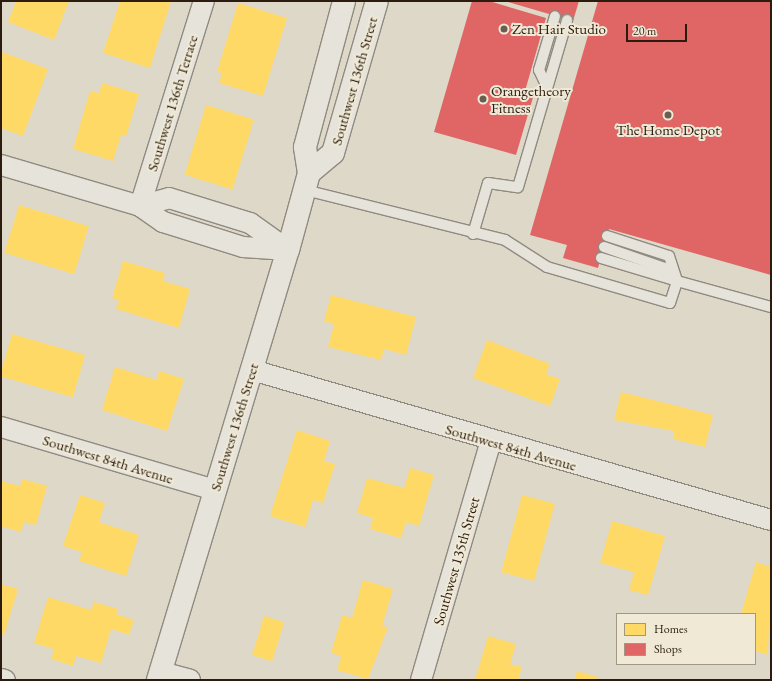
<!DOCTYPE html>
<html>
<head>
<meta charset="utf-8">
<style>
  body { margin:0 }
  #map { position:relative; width:772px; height:681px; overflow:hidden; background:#ded8c8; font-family:"EB Garamond",serif }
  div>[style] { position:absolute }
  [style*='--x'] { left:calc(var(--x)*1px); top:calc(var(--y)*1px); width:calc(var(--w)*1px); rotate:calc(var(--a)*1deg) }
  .homes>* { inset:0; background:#ffd966; transform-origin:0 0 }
  .shops>* { inset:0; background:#e06666 }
  .roads { filter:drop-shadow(1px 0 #908a80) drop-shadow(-1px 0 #908a80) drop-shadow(0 1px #908a80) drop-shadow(0 -1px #908a80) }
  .lane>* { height:10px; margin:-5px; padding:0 5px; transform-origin:5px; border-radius:5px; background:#e6e3db }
  .street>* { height:20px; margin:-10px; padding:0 10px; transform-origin:10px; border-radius:10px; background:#e6e3db }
  .secondary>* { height:22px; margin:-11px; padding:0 11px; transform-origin:11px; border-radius:11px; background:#e6e3db }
  .dots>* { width:11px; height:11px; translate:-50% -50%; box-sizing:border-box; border:2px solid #efe9d6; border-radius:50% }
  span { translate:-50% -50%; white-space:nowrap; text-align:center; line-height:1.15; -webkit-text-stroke:4px #efe9d6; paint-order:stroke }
  .poi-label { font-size:15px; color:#2c1c10 }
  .left { translate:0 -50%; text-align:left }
  .street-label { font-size:15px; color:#2c1c10 }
  .frame { position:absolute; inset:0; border:2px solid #2c1c10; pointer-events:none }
  .legend { position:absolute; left:616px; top:613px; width:140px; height:52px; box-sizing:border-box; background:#efe9d6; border:1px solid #a19787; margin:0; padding:5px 7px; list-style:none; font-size:12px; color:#2c1c10 }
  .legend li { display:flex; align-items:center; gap:8px; height:20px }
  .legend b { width:20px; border:1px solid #a19787 }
  .scale { position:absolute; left:626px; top:24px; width:61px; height:18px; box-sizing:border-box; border:2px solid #2c1c10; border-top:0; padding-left:5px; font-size:12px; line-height:14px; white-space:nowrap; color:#2c1c10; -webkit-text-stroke:3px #efe9d6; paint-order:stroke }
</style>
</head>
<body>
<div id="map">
  <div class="homes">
    <div style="clip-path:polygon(16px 1px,69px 1px,54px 40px,8px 22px)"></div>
    <div style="clip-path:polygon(120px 1px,171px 1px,150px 68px,103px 53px)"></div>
    <div style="clip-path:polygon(238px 3px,287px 18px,263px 96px,219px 83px,222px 73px,217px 72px)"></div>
    <div style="clip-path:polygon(2px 52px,48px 69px,23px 136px,1px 128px)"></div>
    <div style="clip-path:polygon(102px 83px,139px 94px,126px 136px,121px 135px,113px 161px,73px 149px,90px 91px,99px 93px)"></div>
    <div style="left:206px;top:105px;width:50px;height:73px;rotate:17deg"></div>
    <div style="left:19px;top:205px;width:73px;height:50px;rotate:17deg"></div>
    <div style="clip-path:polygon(123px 261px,165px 273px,163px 281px,190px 289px,179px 328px,116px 309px,119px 300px,112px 298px)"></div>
    <div style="clip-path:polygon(331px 295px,416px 317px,406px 355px,384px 349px,381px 360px,328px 347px,334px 324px,324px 321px)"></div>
    <div style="left:12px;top:334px;width:76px;height:44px;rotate:16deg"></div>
    <div style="clip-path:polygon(487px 340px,550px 364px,546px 374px,560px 379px,550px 406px,473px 378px)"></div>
    <div style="clip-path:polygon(115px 367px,157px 380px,159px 371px,184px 379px,167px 431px,102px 410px)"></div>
    <div style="clip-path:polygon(621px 392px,713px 415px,705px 447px,673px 439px,674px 431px,614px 420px)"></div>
    <div style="clip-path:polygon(297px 430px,330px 441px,324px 461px,335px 464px,323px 503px,313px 500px,305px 527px,270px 516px)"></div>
    <div style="clip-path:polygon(410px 468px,434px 475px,419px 526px,406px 522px,401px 538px,370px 529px,373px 518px,357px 513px,367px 478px,404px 488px)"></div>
    <div style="clip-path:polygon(22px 479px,47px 486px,36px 525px,24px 522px,21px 532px,1px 526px,1px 481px,20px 486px)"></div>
    <div style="clip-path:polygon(80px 495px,105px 503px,99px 522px,139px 535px,126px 576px,79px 561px,82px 552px,63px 546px)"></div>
    <div style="left:522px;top:495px;width:34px;height:80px;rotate:15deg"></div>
    <div style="clip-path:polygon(612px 521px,665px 536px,648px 595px,629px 590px,634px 572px,600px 563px)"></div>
    <div style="clip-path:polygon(756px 562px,771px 567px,768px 655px,755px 651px,755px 614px,741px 614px)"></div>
    <div style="clip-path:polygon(363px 580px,393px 589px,382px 626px,388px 627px,368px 679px,337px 670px,341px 656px,331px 653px,342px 615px,352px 618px)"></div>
    <div style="clip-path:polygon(1px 584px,18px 589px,4px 635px,1px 634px)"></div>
    <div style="clip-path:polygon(48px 597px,91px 610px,94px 602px,118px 609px,116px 614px,134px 620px,129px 635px,111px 629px,101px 663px,76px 656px,73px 666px,51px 659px,54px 649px,34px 643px)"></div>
    <div style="left:264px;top:616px;width:21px;height:41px;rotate:17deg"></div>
    <div style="clip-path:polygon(488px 636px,516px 644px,510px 664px,522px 667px,518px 680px,475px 680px)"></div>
    <div style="clip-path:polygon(577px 671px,598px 677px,597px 680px,575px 680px)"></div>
  </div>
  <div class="shops">
    <div style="clip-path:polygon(472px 1px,489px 1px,546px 18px,525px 91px,534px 94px,516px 155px,434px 132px)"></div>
    <div style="clip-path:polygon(505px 1px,579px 1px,573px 21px)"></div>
    <div style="clip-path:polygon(598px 1px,771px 1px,771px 275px,609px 229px,598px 268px,563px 258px,567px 245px,530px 235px)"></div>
  </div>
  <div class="roads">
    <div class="lane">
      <div style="--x:547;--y:87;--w:19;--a:-115"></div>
      <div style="--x:539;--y:70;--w:56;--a:-73.5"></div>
      <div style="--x:305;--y:190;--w:206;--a:14"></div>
      <div style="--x:505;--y:240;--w:50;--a:32.7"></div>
      <div style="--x:547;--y:267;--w:128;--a:16.3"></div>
      <div style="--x:670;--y:303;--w:23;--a:-72"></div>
      <div style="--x:677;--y:281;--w:98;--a:15.5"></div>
      <div style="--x:473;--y:234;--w:53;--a:-73.6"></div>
      <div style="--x:488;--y:183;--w:30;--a:8"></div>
      <div style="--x:518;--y:187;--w:174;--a:-73.6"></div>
      <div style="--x:607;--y:236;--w:65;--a:17.9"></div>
      <div style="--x:669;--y:256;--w:26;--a:72"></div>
      <div style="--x:604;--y:247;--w:65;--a:19"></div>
      <div style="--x:665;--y:268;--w:13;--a:48"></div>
      <div style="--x:601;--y:258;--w:79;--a:16.8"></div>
    </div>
    <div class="street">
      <div style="--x:1;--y:165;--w:145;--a:16.4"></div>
      <div style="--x:140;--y:206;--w:215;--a:-72.7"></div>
      <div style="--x:169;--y:198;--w:85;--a:17.2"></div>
      <div style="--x:250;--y:223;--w:47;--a:35.4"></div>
      <div style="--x:288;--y:250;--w:45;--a:-176.2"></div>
      <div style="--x:243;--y:247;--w:84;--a:-162.6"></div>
      <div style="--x:163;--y:222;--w:28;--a:-145"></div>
      <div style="--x:140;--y:206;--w:30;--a:-15"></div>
      <div style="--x:252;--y:370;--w:540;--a:16.12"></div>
      <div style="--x:1;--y:427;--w:223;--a:16.4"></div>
      <div style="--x:161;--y:672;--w:30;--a:15"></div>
      <div style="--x:1;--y:679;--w:4;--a:14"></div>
      <div style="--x:421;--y:680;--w:249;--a:-73.7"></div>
    </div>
    <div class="secondary">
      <div style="--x:309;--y:173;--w:31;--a:-40"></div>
      <div style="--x:333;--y:153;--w:158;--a:-73.9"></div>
      <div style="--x:158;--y:680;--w:449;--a:-73.2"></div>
      <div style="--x:288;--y:250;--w:80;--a:-74.7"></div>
      <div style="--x:309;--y:173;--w:26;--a:-99"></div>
      <div style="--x:305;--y:147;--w:151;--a:-75"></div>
    </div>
  </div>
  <div class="dots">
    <div style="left:504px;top:29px;background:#6a5e50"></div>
    <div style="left:483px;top:99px;background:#6a5e50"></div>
    <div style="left:668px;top:115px;background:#6a5e50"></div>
  </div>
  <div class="poi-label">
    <span class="left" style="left:512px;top:29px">Zen Hair Studio</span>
    <span class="left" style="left:491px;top:99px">Orangetheory<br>Fitness</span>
    <span style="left:668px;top:130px">The Home Depot</span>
  </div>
  <div class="street-label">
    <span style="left:354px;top:81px;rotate:-74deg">Southwest 136th Street</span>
    <span style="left:172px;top:103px;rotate:-73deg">Southwest 136th Terrace</span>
    <span style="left:234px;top:427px;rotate:-73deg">Southwest 136th Street</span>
    <span style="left:511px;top:447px;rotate:16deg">Southwest 84th Avenue</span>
    <span style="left:108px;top:459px;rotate:17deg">Southwest 84th Avenue</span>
    <span style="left:456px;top:561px;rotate:-74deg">Southwest 135th Street</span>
  </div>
  <div class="frame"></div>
  <ul class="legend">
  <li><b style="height:11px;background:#ffd966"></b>Homes</li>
  <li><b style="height:11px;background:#e06666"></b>Shops</li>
  </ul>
  <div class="scale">20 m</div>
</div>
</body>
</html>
